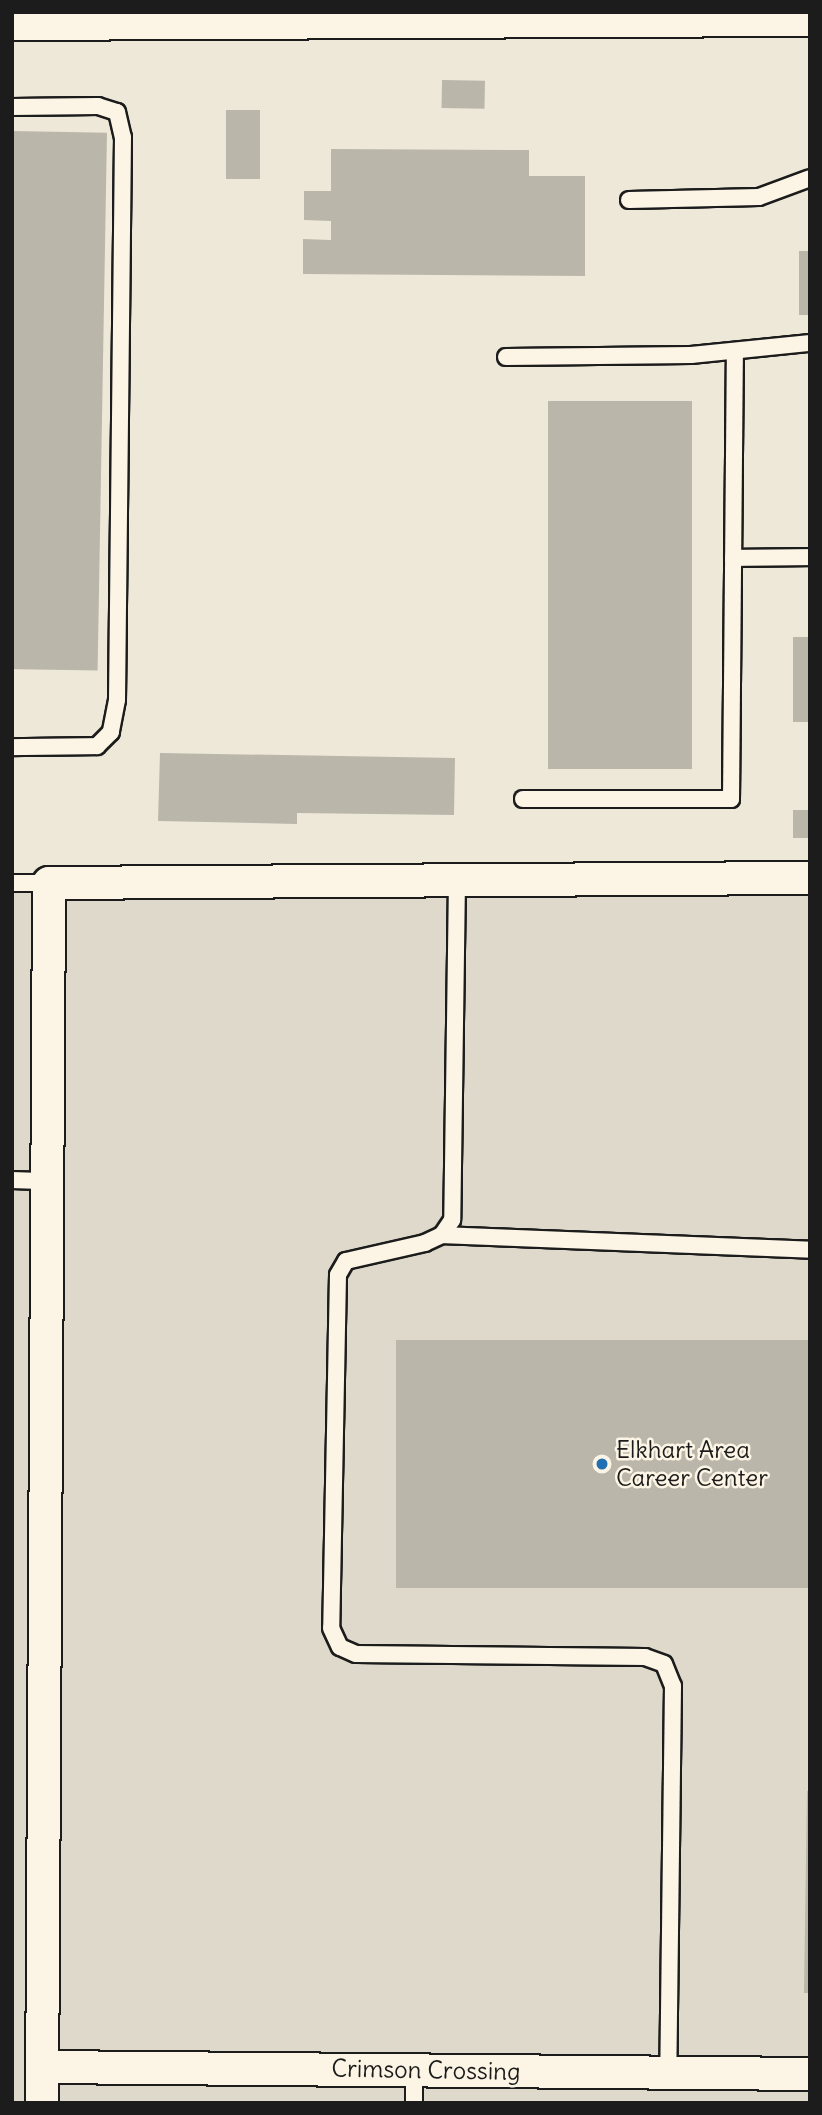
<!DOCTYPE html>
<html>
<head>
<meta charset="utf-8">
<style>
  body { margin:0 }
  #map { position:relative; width:822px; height:2115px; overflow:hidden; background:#eee8d9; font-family:Delius,sans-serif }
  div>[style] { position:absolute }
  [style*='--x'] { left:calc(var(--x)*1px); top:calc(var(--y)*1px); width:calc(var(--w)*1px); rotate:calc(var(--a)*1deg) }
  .built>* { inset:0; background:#ded9cb; transform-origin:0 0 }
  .building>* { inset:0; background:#bab6aa; transform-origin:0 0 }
  .roads { filter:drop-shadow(2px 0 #1c1c1c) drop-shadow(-2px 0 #1c1c1c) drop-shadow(0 2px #1c1c1c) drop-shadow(0 -2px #1c1c1c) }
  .lane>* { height:16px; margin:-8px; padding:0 8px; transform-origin:8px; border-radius:8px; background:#fcf5e5 }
  .street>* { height:32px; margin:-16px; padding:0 16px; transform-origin:16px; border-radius:16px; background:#fcf5e5 }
  .dots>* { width:19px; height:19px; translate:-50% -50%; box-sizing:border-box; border:4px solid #fcf5e5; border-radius:50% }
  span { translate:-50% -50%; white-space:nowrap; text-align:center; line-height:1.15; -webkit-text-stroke:5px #fcf5e5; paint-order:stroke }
  .poi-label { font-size:24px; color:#1c1c1c }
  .left { translate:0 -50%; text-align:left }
  .street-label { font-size:24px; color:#1c1c1c }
  .frame { position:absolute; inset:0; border:14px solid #1c1c1c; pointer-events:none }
</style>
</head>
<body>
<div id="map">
  <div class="built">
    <div style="left:12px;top:893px;width:798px;height:1210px"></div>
  </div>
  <div class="building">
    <div style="left:442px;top:80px;width:43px;height:28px;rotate:1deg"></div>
    <div style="left:226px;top:110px;width:34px;height:69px"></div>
    <div style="left:12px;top:131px;width:95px;height:538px;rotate:1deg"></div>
    <div style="clip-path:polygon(331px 149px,529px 150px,529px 176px,585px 176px,585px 276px,303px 274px,303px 239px,331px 240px,331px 221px,304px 220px,304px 191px,331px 191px)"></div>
    <div style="left:799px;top:251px;width:11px;height:64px"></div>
    <div style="left:548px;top:401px;width:144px;height:368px"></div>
    <div style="left:793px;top:637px;width:17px;height:85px"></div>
    <div style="clip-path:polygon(160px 753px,455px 758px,454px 815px,297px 813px,297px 824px,158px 821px)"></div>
    <div style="left:793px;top:810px;width:17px;height:28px"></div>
    <div style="left:810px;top:1340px;width:248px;height:414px;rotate:90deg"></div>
    <div style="clip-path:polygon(807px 1791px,810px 1791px,810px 1993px,804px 1993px)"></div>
  </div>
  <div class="roads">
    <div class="lane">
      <div style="--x:12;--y:107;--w:86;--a:-0.7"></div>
      <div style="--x:98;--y:106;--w:20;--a:18"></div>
      <div style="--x:117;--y:112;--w:26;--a:77"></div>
      <div style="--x:123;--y:137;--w:563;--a:90.61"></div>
      <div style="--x:117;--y:700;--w:33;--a:101"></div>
      <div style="--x:111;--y:732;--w:20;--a:135"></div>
      <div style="--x:97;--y:746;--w:85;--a:179.3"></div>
      <div style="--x:629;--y:200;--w:130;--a:-1.3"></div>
      <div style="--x:759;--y:197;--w:54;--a:-20.4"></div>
      <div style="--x:506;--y:357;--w:185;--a:-0.6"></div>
      <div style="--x:691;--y:355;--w:120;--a:-5.8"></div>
      <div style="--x:733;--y:558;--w:77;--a:-0.7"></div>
      <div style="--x:523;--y:799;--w:208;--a:0"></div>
      <div style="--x:731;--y:799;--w:448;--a:-89.5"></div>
      <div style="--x:457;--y:880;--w:340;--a:90.8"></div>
      <div style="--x:452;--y:1220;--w:18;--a:124"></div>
      <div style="--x:442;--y:1235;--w:19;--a:155"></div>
      <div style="--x:425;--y:1243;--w:81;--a:167.2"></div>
      <div style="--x:346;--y:1261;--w:16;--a:120"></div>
      <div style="--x:338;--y:1275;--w:353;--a:91.1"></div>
      <div style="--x:331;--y:1628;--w:21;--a:65"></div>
      <div style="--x:340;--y:1647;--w:17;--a:24"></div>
      <div style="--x:356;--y:1654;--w:289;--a:0.6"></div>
      <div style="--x:645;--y:1657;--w:20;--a:20"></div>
      <div style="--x:664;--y:1664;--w:24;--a:68"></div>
      <div style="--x:673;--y:1686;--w:387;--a:90.7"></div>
      <div style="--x:12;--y:883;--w:37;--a:0"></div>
      <div style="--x:12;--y:1180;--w:35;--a:2"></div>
      <div style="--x:442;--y:1235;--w:368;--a:2.3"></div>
      <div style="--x:414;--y:2103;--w:33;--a:-90"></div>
    </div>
    <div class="street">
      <div style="--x:12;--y:24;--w:798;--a:-0.29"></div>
      <div style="--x:42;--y:2067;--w:768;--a:0.52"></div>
      <div style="--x:42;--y:2103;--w:1220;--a:-89.67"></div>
      <div style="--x:49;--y:883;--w:761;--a:-0.38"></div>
    </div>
  </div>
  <div class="dots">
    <div style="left:602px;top:1464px;background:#1f6fb2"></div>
  </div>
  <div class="poi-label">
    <span class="left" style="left:616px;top:1464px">Elkhart Area<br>Career Center</span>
  </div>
  <div class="street-label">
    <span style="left:426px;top:2070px;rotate:1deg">Crimson Crossing</span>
  </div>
  <div class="frame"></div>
</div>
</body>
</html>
